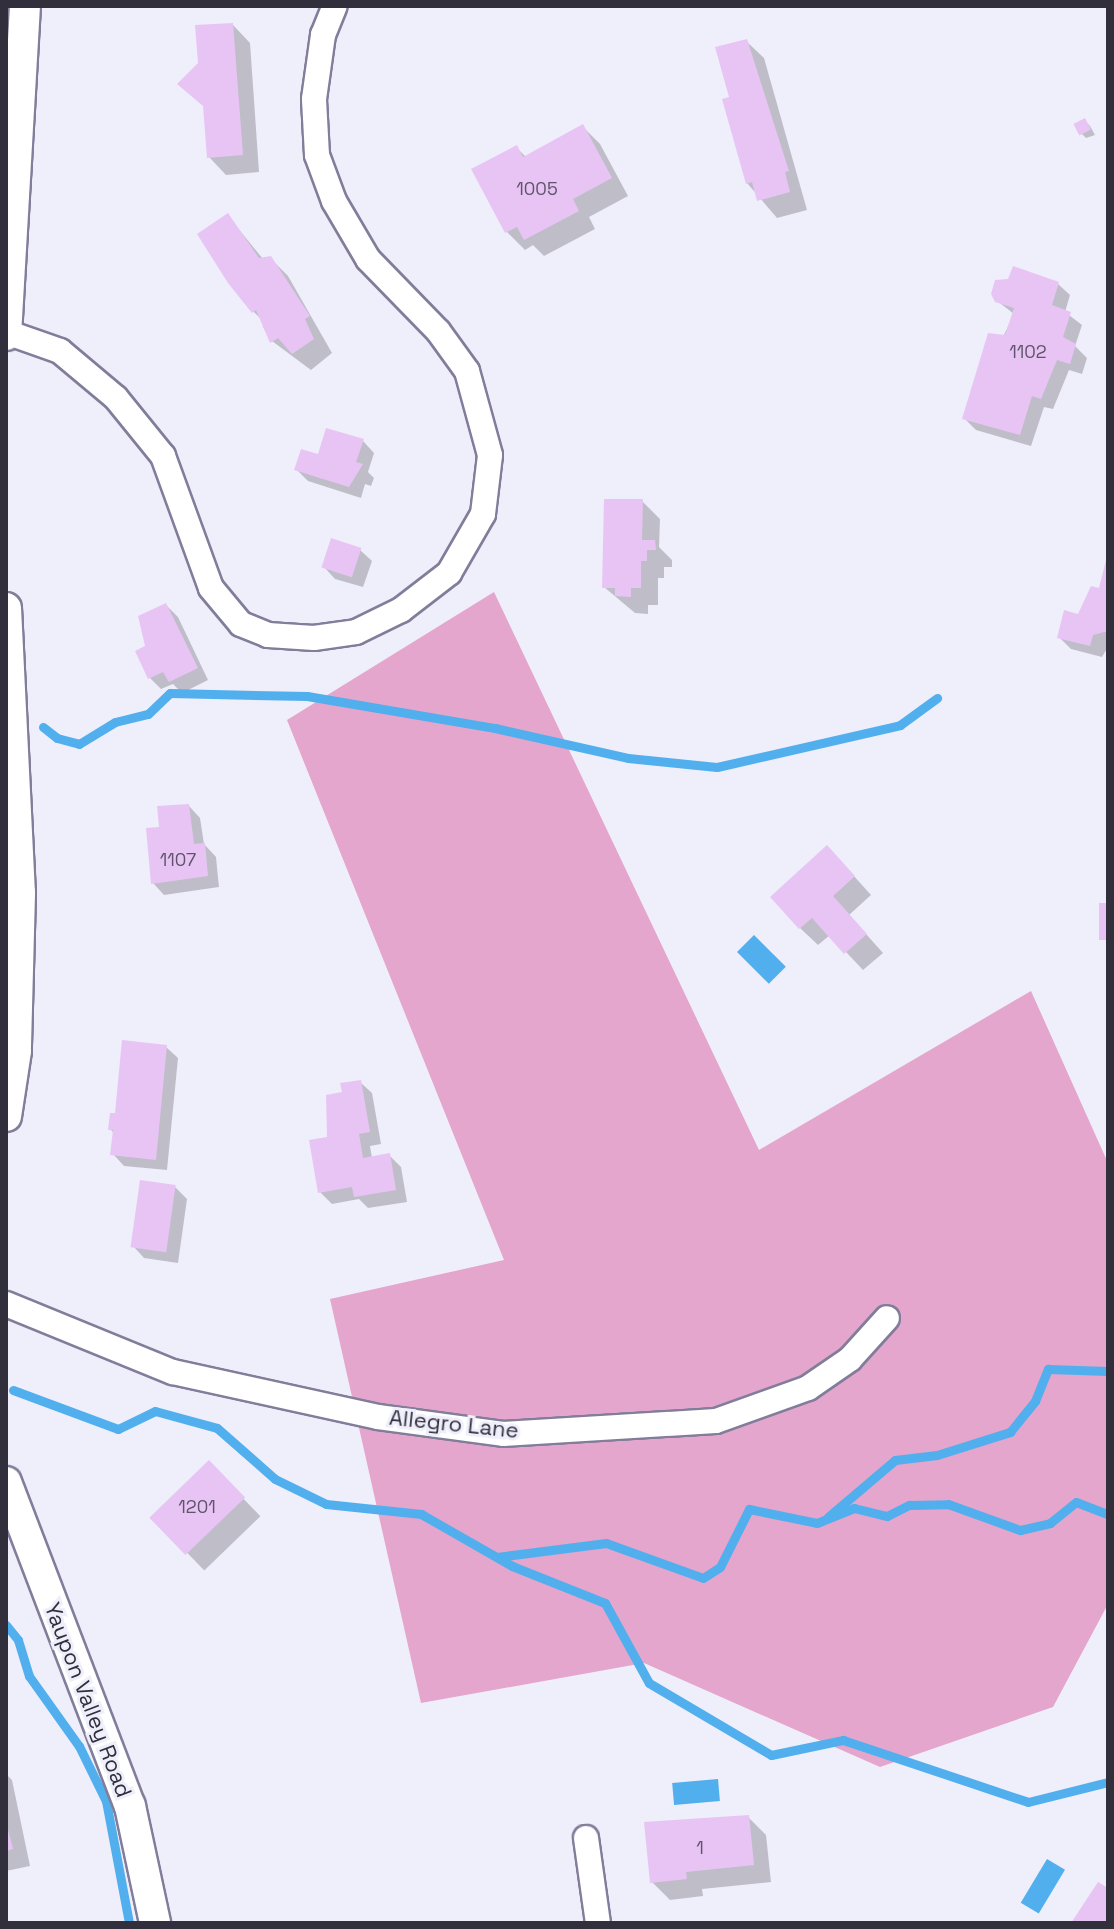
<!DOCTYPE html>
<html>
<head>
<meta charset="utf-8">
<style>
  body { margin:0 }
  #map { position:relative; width:1114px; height:1929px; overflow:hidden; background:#efeefb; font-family:"Space Grotesk",sans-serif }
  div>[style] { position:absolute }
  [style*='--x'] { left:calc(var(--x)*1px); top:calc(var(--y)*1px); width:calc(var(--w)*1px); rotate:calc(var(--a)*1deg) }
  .green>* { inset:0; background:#e4a6cc }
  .water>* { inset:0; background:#51afed; transform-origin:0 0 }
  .shadow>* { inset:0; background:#0003; transform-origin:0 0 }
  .stream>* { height:9px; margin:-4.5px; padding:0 4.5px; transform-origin:4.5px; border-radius:4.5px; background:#51afed }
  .building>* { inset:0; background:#e8c4f5; transform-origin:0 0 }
  .roads { filter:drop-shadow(2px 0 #817d9a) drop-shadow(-2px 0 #817d9a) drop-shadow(0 2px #817d9a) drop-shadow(0 -2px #817d9a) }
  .minor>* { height:24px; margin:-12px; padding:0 12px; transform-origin:12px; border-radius:12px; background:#fff }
  .tertiary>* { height:30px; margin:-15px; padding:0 15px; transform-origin:15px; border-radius:15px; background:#fff }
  span { translate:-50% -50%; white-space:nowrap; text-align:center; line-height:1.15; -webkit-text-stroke:6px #efeefb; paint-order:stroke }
  .number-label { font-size:18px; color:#5f546a }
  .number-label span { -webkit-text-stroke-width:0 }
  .street-label { font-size:22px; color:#312f3b }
  .frame { position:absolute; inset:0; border:8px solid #312f3b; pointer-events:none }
</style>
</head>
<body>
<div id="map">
  <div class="green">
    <div style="clip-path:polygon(494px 592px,759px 1150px,1031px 991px,1108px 1163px,1108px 1604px,1053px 1707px,880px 1767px,644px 1663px,421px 1703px,330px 1299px,504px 1260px,287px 720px)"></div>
  </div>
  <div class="water">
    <div style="left:754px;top:935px;width:45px;height:24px;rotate:45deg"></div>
    <div style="left:718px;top:1779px;width:22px;height:46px;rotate:85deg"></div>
    <div style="left:1047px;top:1859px;width:21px;height:51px;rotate:31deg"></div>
  </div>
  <div class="shadow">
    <div style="clip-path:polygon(233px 25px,250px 43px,259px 172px,226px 175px,209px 157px,205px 108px)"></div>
    <div style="clip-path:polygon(746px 41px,764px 58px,807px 210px,777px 218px,747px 183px,731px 99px)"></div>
    <div style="clip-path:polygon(1084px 120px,1090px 126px,1095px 135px,1086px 138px,1080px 132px)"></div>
    <div style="clip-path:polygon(583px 127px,600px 144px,628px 196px,589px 217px,595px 229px,544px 256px,533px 245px,525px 250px,507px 232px,516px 147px,526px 157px)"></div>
    <div style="clip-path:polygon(228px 216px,263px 259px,270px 258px,288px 276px,332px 353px,311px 370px,272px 341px,263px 327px,266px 324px,253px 311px)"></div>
    <div style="clip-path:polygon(1058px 284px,1070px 295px,1065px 312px,1082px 325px,1075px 346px,1087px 358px,1082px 374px,1069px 370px,1053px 409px,1044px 407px,1031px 446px,976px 430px,964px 418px,1014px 314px,996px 300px)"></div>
    <div style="clip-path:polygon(363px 441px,374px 453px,368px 472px,374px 478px,371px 486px,365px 484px,361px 498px,308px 481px,296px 469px)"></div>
    <div style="clip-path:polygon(642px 501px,660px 519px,659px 547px,672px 560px,672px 567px,664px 567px,664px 578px,658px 578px,658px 605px,648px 605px,648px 614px,635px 613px,604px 587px)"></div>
    <div style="clip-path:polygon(360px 550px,372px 561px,363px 587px,335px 579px,324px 567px)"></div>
    <div style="clip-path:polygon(1108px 560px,1108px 647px,1102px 657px,1071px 649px,1059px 637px,1101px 590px)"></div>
    <div style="clip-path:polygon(166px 605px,178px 617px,208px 680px,182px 693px,173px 684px,161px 689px,150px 678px,147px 647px)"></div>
    <div style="clip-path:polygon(189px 806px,200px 818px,204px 844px,216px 857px,219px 887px,164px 895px,153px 883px,161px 829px)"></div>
    <div style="clip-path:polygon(844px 865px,871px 895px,849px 915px,883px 953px,863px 970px,830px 935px,818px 945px,800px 928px)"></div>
    <div style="clip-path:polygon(166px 1047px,178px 1058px,167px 1170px,124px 1166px,113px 1154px,115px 1134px,110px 1129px)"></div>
    <div style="clip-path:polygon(360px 1082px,372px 1093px,381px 1144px,370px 1146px,372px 1158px,389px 1155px,401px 1167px,407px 1202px,368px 1208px,359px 1199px,332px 1204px,320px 1192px,329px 1139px,344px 1094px)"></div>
    <div style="clip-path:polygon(175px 1187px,187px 1199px,178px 1263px,144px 1258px,133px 1246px)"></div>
    <div style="left:209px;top:1463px;width:74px;height:78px;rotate:46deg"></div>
    <div style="clip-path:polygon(6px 1774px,12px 1780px,30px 1866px,6px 1871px)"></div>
    <div style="clip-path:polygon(748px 1817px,766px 1835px,771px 1882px,702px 1889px,703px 1896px,670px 1900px,652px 1882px)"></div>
  </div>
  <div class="stream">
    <div style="--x:43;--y:727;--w:18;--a:38"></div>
    <div style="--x:57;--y:738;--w:23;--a:15"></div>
    <div style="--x:79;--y:744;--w:42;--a:-31.4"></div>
    <div style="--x:115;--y:722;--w:34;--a:-14"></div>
    <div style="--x:148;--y:714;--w:30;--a:-44"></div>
    <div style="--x:170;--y:693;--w:137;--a:1.3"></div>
    <div style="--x:307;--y:696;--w:191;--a:9.7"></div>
    <div style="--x:495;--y:728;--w:136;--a:12.7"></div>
    <div style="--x:628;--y:758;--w:89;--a:5.8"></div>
    <div style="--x:717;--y:767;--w:188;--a:-12.9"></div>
    <div style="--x:900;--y:725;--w:46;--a:-36.1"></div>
    <div style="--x:13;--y:1390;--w:112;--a:20.4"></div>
    <div style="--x:118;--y:1429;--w:41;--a:-25.9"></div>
    <div style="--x:155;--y:1411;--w:64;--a:15.3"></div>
    <div style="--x:217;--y:1428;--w:77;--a:41.3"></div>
    <div style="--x:275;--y:1479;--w:57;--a:26.1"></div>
    <div style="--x:326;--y:1504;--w:96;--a:6"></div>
    <div style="--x:421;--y:1514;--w:105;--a:29.7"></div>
    <div style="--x:512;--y:1566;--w:100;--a:21.7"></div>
    <div style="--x:605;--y:1603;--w:91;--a:61.2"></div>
    <div style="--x:649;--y:1683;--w:142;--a:30.5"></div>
    <div style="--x:771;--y:1755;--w:74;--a:-11.8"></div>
    <div style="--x:843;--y:1740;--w:195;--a:18.5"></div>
    <div style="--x:1028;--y:1802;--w:82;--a:-14"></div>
    <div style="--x:828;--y:1517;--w:88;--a:-40.4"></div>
    <div style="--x:895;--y:1460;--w:42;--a:-6.8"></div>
    <div style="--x:937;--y:1455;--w:77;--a:-17.5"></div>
    <div style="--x:1010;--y:1432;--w:40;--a:-51"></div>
    <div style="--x:1035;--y:1401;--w:35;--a:-68"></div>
    <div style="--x:1048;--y:1369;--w:60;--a:1.9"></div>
    <div style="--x:497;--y:1557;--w:110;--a:-7.3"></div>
    <div style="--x:606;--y:1543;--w:103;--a:19.8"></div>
    <div style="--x:703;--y:1578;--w:20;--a:-33"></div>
    <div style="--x:720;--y:1567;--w:65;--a:-63.4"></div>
    <div style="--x:749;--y:1509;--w:69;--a:11.6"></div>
    <div style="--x:817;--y:1523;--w:40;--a:-22"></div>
    <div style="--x:854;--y:1508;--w:34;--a:14"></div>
    <div style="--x:887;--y:1516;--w:25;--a:-27"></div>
    <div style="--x:909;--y:1505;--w:39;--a:-1"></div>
    <div style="--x:948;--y:1504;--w:77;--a:19.9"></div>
    <div style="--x:1020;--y:1530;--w:31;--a:-13"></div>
    <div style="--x:1050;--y:1523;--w:33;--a:-39"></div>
    <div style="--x:1076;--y:1502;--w:34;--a:21"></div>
    <div style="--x:6;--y:1625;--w:19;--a:51"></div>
    <div style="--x:18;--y:1640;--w:38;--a:73"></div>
    <div style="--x:29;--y:1676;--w:86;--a:54.5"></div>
    <div style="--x:79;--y:1746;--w:61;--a:63.9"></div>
    <div style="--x:106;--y:1801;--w:124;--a:79.3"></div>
  </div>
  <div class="building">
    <div style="clip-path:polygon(233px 23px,243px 155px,207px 158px,203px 106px,177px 84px,198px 63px,195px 25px)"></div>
    <div style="clip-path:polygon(747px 39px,789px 171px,785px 172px,790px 192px,757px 201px,752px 182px,746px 184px,722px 99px,729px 97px,715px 47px)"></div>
    <div style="left:1085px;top:118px;width:13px;height:13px;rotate:63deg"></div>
    <div style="clip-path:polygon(583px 124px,612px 178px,573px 199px,579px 211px,524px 240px,517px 227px,505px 233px,471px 169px,517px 145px,523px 157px)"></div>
    <div style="clip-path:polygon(228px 213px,259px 258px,271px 256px,310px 316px,305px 319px,314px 339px,292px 354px,278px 338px,270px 343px,256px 310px,252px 313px,228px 283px,197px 234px)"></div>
    <div style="clip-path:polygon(1013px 266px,1059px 282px,1052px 305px,1071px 312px,1063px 337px,1076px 344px,1070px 364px,1057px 360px,1041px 399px,1032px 396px,1020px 435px,962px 419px,988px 333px,1005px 335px,1014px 308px,995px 302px,991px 294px,995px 280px,1008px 279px)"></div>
    <div style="clip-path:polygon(326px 428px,364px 439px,356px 462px,363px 464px,349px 487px,294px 470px,301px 449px,318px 454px)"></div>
    <div style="clip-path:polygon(604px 499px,643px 499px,642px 540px,655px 540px,656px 550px,647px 550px,647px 561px,641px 561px,641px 588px,631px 588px,631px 597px,615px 596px,615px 588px,602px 588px)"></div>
    <div style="left:331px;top:538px;width:32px;height:31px;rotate:18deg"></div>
    <div style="clip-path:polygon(1107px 556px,1108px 631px,1093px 635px,1090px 646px,1057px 638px,1064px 610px,1078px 614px,1091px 586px,1099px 588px)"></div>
    <div style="clip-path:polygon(166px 603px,198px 668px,169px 682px,163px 672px,148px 679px,135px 651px,145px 646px,138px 616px)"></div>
    <div style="clip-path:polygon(189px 804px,194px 844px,205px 843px,208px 876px,151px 884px,146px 828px,159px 827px,157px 806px)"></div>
    <div style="clip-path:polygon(827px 845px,855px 876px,833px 896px,867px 934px,844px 954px,812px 918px,799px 929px,770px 897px)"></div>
    <div style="left:1099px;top:903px;width:9px;height:37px"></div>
    <div style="clip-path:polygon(122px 1040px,167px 1045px,156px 1160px,110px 1155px,113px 1130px,108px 1130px,110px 1113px,115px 1113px)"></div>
    <div style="clip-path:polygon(361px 1080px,370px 1132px,359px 1134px,363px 1158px,390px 1153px,396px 1190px,354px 1197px,352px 1187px,318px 1193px,309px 1140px,327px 1137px,326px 1095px,342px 1092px,340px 1083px)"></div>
    <div style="left:140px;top:1180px;width:36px;height:68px;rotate:8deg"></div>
    <div style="left:209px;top:1460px;width:52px;height:83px;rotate:46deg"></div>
    <div style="clip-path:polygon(749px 1815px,754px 1865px,686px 1872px,687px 1879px,650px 1883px,644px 1822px)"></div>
    <div style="clip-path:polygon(6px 1822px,13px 1849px,6px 1851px)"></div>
    <div style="clip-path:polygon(1098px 1882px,1108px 1888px,1108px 1923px,1071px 1923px)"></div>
  </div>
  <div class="roads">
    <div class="minor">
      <div style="--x:6;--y:332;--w:57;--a:19.4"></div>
      <div style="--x:60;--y:351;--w:73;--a:40"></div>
      <div style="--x:116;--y:398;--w:75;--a:51"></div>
      <div style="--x:163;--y:456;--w:140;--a:70"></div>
      <div style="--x:211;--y:588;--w:47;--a:50.2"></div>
      <div style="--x:241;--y:624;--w:29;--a:22"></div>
      <div style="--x:268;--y:635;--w:46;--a:3.7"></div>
      <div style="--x:314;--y:638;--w:42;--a:-8.1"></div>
      <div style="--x:356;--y:632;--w:50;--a:-26.1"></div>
      <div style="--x:401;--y:610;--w:61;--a:-37.6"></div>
      <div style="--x:449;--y:573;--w:68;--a:-60"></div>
      <div style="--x:483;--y:514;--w:59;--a:-83.2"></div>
      <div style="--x:490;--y:455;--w:87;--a:-105.3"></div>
      <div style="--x:467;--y:371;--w:49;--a:-125.9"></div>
      <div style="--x:438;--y:331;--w:100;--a:-134.2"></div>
      <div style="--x:368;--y:259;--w:67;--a:-120.4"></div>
      <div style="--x:334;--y:201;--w:49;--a:-110.3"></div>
      <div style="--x:317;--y:155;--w:56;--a:-93.1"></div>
      <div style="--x:314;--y:99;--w:65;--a:-82"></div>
      <div style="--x:323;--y:35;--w:31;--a:-68"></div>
      <div style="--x:6;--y:1304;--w:180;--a:22.2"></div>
      <div style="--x:173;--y:1372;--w:210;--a:12.4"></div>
      <div style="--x:378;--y:1417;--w:126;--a:7.7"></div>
      <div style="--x:503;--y:1434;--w:213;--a:-3.5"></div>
      <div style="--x:716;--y:1421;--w:98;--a:-19.7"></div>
      <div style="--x:808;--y:1388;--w:51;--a:-34.6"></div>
      <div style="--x:850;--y:1359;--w:55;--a:-47.9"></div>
      <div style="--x:586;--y:1838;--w:86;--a:82"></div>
    </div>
    <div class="tertiary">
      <div style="--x:6;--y:335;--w:330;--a:-86.7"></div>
      <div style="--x:6;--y:608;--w:285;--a:87.2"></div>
      <div style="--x:20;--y:893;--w:158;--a:91.5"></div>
      <div style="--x:16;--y:1051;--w:66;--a:98.7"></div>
      <div style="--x:6;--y:1482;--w:347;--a:69.1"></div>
      <div style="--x:130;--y:1806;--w:120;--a:77.9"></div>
    </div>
  </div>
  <div class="number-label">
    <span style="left:537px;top:189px">1005</span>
    <span style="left:1028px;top:352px">1102</span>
    <span style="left:178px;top:860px">1107</span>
    <span style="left:197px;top:1507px">1201</span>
    <span style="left:700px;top:1848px">1</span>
  </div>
  <div class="street-label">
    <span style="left:454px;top:1424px;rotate:6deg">Allegro Lane</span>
    <span style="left:88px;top:1700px;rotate:69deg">Yaupon Valley Road</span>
  </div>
  <div class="frame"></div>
</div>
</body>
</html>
